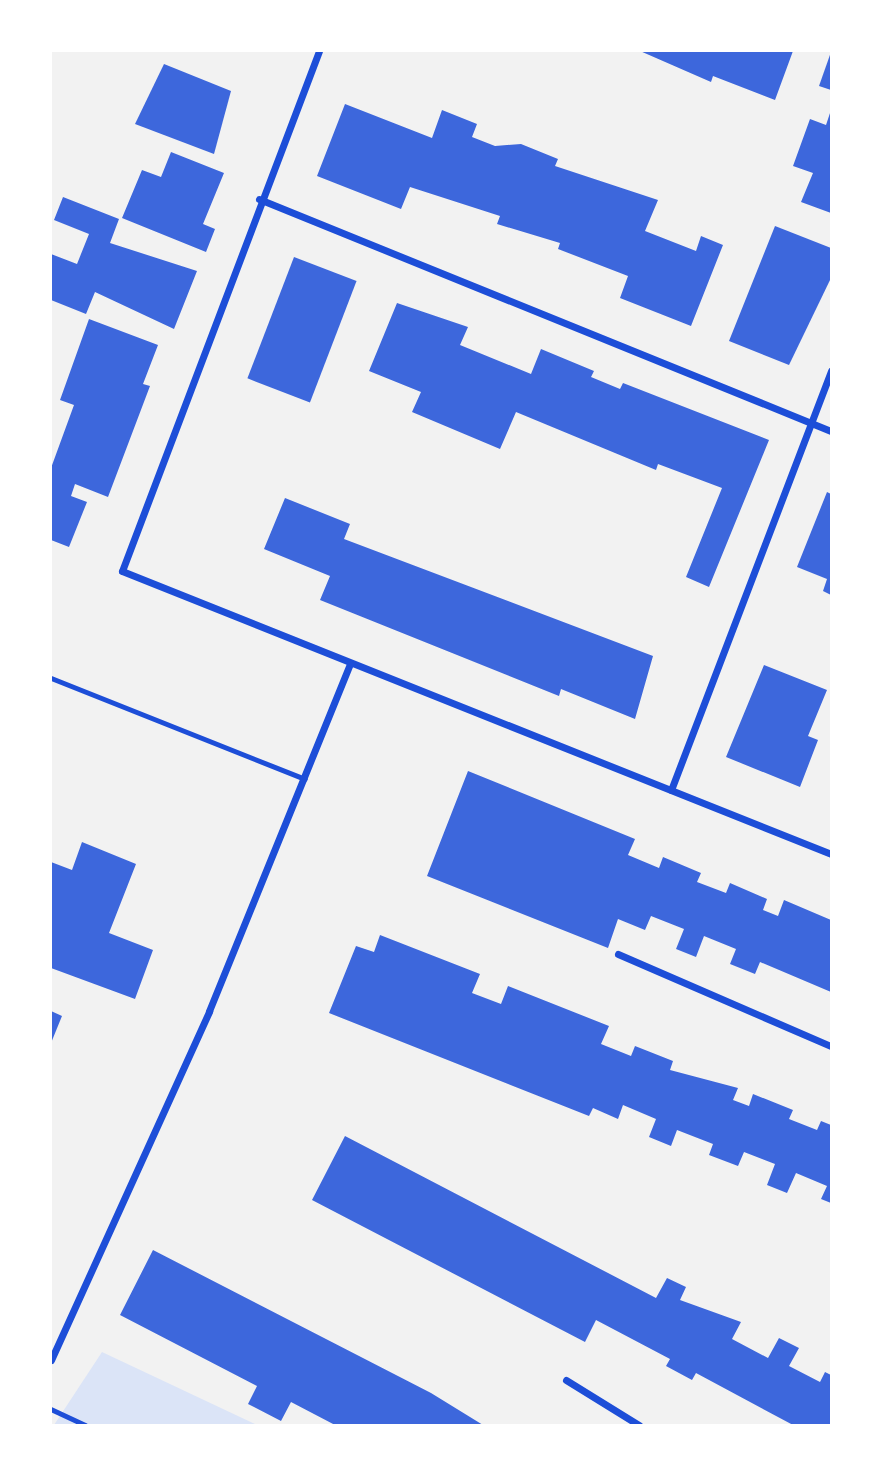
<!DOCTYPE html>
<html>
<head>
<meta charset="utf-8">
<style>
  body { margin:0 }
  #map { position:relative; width:882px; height:1476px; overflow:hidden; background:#f2f2f2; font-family:Commissioner,sans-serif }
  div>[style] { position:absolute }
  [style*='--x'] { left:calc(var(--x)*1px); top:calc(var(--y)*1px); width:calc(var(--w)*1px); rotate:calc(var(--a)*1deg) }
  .green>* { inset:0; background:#dbe4f7 }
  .building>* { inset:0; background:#3d67dc; transform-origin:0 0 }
  .path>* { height:4.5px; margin:-2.25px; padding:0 2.25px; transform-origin:2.25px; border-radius:2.25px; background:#1d4ed8 }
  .service>* { height:5px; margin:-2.5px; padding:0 2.5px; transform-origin:2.5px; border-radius:2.5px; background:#1d4ed8 }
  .minor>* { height:7px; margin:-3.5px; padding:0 3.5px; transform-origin:3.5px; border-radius:3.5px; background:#1d4ed8 }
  span { translate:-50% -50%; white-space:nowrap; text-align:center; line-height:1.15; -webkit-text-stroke:5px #fff; paint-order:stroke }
  .frame { position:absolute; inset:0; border:52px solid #fff; pointer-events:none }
</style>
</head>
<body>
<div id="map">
  <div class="green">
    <div style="clip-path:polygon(102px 1352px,257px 1425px,54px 1425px)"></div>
  </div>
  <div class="building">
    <div style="clip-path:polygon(640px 51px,793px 51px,775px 100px,713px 76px,711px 82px)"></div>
    <div style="clip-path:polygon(831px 52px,831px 90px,819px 86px)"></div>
    <div style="clip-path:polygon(164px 64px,231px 91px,214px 154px,135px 124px)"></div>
    <div style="clip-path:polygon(345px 104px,432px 138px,442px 110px,477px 124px,472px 137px,495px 146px,521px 144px,558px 159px,555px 166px,658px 200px,645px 231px,696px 251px,701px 236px,723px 245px,691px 326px,620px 298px,628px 276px,558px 249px,560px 243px,497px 224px,500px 216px,410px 187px,401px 209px,317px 176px)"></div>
    <div style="clip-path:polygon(831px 110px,831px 213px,801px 202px,813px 173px,793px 166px,810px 119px,826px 125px)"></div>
    <div style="clip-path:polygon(171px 152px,224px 173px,203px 224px,215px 229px,206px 252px,122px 218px,142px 170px,161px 177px)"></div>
    <div style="clip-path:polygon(63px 197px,119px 219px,110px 243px,197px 271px,174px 329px,95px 292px,86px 314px,51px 300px,51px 254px,77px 264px,89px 234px,54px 220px)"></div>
    <div style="clip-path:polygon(775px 226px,831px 248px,831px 278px,789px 365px,729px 341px)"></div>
    <div style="left:294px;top:257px;width:67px;height:130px;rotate:21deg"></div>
    <div style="clip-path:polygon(397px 303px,468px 327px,460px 345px,531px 374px,541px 349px,594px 371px,591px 377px,620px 389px,623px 383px,769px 440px,709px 587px,686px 577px,722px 488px,658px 464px,656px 470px,516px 412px,500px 449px,412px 412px,421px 392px,369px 371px)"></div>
    <div style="clip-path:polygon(89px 319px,158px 345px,143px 384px,150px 386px,108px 497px,75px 484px,71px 496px,87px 502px,69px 547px,51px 540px,51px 468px,74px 405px,60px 400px)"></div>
    <div style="clip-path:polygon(827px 492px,831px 494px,831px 595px,823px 591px,827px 579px,797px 567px)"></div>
    <div style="clip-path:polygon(285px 498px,350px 524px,344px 539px,653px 656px,635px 719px,561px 689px,559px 696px,320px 600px,330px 576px,264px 549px)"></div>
    <div style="clip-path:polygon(764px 665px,827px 690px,808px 736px,818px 740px,800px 787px,726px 757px)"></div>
    <div style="clip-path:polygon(468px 771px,635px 839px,628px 855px,659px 868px,663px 857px,701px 873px,697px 882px,726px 893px,730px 883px,767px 899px,763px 910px,778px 916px,784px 900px,831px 920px,831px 992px,760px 962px,755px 974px,730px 964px,736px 949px,704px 936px,696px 957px,676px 949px,684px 929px,651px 916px,645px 930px,618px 919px,608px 948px,427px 876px)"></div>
    <div style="clip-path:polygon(82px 842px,136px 864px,109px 933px,153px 950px,135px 999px,51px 968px,51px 862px,72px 870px)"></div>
    <div style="clip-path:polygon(380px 935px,480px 974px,472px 993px,501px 1004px,508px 986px,609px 1026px,601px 1044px,631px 1056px,635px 1046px,673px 1061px,670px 1070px,738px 1088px,733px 1100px,749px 1106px,753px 1094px,793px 1110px,789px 1119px,817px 1130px,821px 1121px,831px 1125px,831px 1203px,821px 1199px,827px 1186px,796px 1173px,787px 1193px,767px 1185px,775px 1164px,744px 1152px,738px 1166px,709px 1155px,713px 1144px,677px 1130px,671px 1146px,649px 1137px,656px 1119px,623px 1105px,618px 1119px,593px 1108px,589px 1116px,329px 1013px,356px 946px,374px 952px)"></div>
    <div style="clip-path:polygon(51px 1011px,62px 1016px,51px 1043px)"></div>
    <div style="clip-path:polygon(345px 1136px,656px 1298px,667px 1278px,686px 1287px,680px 1300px,741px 1322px,732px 1339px,768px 1358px,779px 1338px,799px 1348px,789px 1366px,820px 1382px,825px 1372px,831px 1375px,831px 1425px,793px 1425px,696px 1373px,692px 1380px,666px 1366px,670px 1359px,596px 1320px,585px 1342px,312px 1200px)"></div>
    <div style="clip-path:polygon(153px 1250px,431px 1393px,483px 1425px,335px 1425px,291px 1402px,281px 1421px,248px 1404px,257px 1386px,120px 1315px)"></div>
  </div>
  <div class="path">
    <div style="--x:51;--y:1409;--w:38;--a:25"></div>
  </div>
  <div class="service">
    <div style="--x:51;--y:678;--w:273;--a:21.7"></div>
  </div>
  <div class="minor">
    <div style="--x:319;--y:51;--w:556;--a:110.75"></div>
    <div style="--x:122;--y:571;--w:763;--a:21.76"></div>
    <div style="--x:259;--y:199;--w:617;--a:22.08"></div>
    <div style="--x:671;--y:790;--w:449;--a:-69.1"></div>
    <div style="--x:618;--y:954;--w:232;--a:23.4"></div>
    <div style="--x:51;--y:1360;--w:383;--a:-65.6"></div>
    <div style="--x:209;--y:1011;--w:375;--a:-67.9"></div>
    <div style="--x:566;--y:1380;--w:86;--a:31.7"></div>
  </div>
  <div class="frame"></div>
</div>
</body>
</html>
